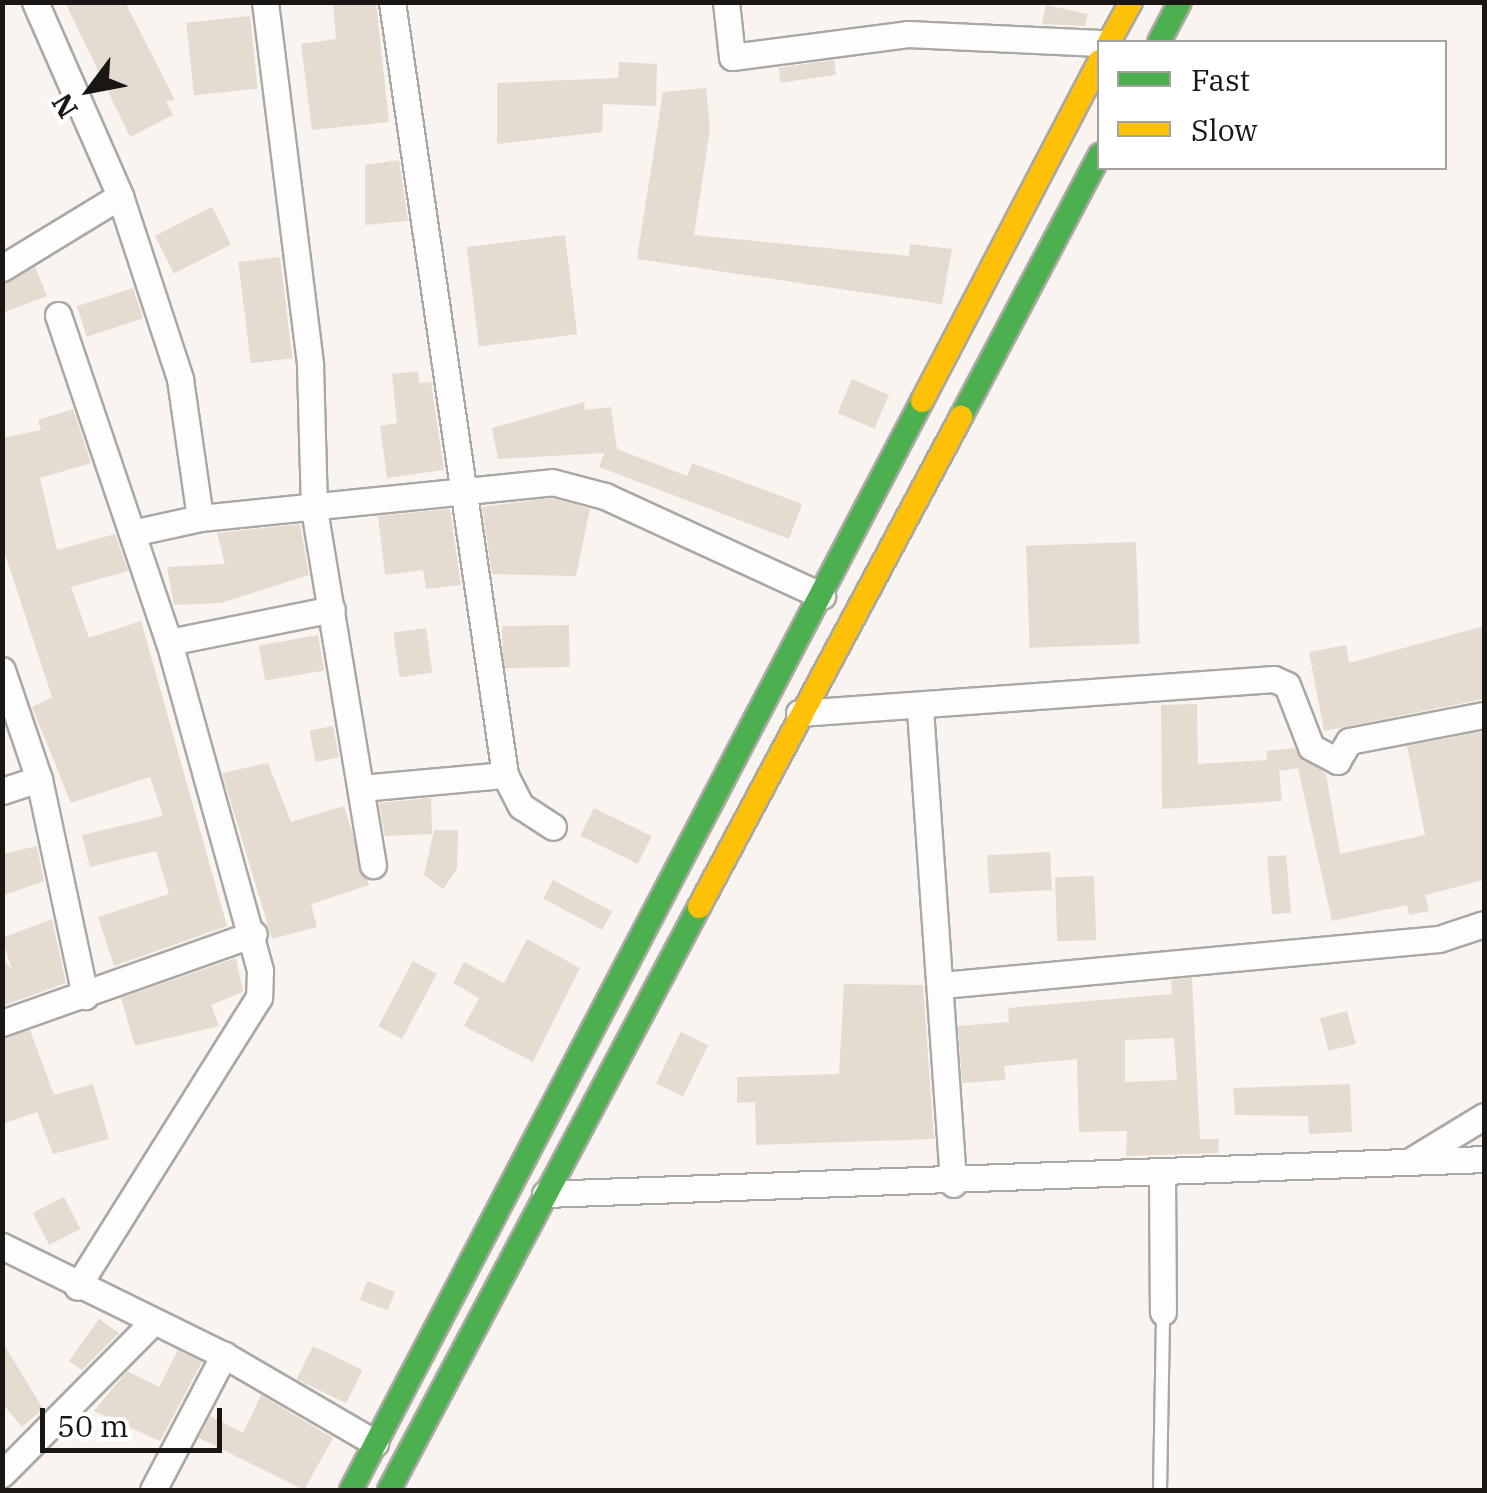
<!DOCTYPE html>
<html>
<head>
<meta charset="utf-8">
<style>
  body { margin:0 }
  #map { position:relative; width:1487px; height:1493px; overflow:hidden; background:#f9f4ef; font-family:"IBM Plex Serif",serif }
  div>[style] { position:absolute }
  [style*='--x'] { left:calc(var(--x)*1px); top:calc(var(--y)*1px); width:calc(var(--w)*1px); rotate:calc(var(--a)*1deg) }
  .building>* { inset:0; background:#e5dbd1; transform-origin:0 0 }
  .roads { filter:drop-shadow(2px 0 #aba8a4) drop-shadow(-2px 0 #aba8a4) drop-shadow(0 2px #aba8a4) drop-shadow(0 -2px #aba8a4) }
  .lane>* { height:12px; margin:-6px; padding:0 6px; transform-origin:6px; border-radius:6px; background:#fefdfd }
  .street>* { height:25px; margin:-12.5px; padding:0 12.5px; transform-origin:12.5px; border-radius:12.5px; background:#fefdfd }
  .fast>* { height:22px; margin:-11px; padding:0 11px; transform-origin:11px; border-radius:11px; background:#4caf50 }
  .slow>* { height:22px; margin:-11px; padding:0 11px; transform-origin:11px; border-radius:11px; background:#ffc107 }
  span { translate:-50% -50%; white-space:nowrap; text-align:center; line-height:1.15; -webkit-text-stroke:8px #fff; paint-order:stroke }
  .frame { position:absolute; inset:0; border:5px solid #1a1614; pointer-events:none }
  .legend { position:absolute; left:1097px; top:40px; width:350px; height:130px; box-sizing:border-box; background:#fff; border:2px solid #a3a2a1; margin:0; padding:12px 18px; list-style:none; font-size:30px; color:#1a1614 }
  .legend li { display:flex; align-items:center; gap:20px; height:50px }
  .legend b { width:50px; border:2px solid #a3a2a1 }
  .north { position:absolute; left:40px; top:40px; width:100px; height:100px; -webkit-text-stroke:8px #fff; paint-order:stroke; rotate:238deg; font-size:28px; font-weight:700; line-height:40px; text-align:center; color:#1a1614 }
  .north::after { content:''; display:block; margin:auto; width:35px; height:45px; background:#1a1614; clip-path:polygon(50% 0,100% 100%,50% 72%,0 100%) }
  .scale { position:absolute; left:40px; top:1408px; width:182px; height:45px; box-sizing:border-box; border:5px solid #1a1614; border-top:0; padding-left:12px; font-size:30px; line-height:35px; white-space:nowrap; color:#1a1614; -webkit-text-stroke:8px #fff; paint-order:stroke }
</style>
</head>
<body>
<div id="map">
  <div class="building">
    <div style="clip-path:polygon(65px 2px,125px 2px,175px 100px,166px 101px,173px 115px,130px 137px)"></div>
    <div style="clip-path:polygon(333px 2px,376px 2px,389px 122px,312px 130px,301px 44px,336px 39px)"></div>
    <div style="clip-path:polygon(1046px 5px,1088px 14px,1085px 26px,1042px 24px)"></div>
    <div style="left:250px;top:16px;width:73px;height:64px;rotate:84deg"></div>
    <div style="left:834px;top:60px;width:15px;height:56px;rotate:82deg"></div>
    <div style="clip-path:polygon(619px 62px,657px 64px,656px 106px,603px 104px,602px 132px,497px 144px,497px 83px,618px 78px)"></div>
    <div style="clip-path:polygon(706px 88px,710px 129px,694px 235px,909px 256px,910px 244px,952px 249px,942px 304px,637px 259px,663px 92px)"></div>
    <div style="clip-path:polygon(399px 160px,408px 221px,365px 225px,365px 165px)"></div>
    <div style="left:212px;top:207px;width:42px;height:64px;rotate:63deg"></div>
    <div style="left:565px;top:235px;width:100px;height:99px;rotate:83deg"></div>
    <div style="left:280px;top:257px;width:102px;height:42px;rotate:83deg"></div>
    <div style="clip-path:polygon(35px 267px,47px 296px,2px 313px,2px 284px)"></div>
    <div style="left:133px;top:288px;width:32px;height:59px;rotate:72deg"></div>
    <div style="clip-path:polygon(418px 371px,419px 383px,431px 382px,444px 470px,387px 478px,380px 426px,397px 423px,392px 374px)"></div>
    <div style="left:852px;top:379px;width:40px;height:37px;rotate:23deg"></div>
    <div style="clip-path:polygon(584px 402px,585px 410px,611px 407px,617px 449px,687px 476px,692px 463px,802px 504px,789px 539px,599px 467px,604px 453px,498px 459px,492px 428px)"></div>
    <div style="clip-path:polygon(73px 409px,91px 463px,40px 478px,57px 550px,115px 534px,128px 571px,71px 587px,89px 638px,141px 621px,227px 926px,114px 966px,98px 917px,169px 894px,156px 851px,90px 867px,82px 835px,163px 816px,150px 777px,71px 803px,32px 707px,52px 697px,2px 545px,2px 438px,41px 430px,38px 420px)"></div>
    <div style="clip-path:polygon(551px 498px,590px 509px,576px 576px,492px 574px,482px 507px)"></div>
    <div style="clip-path:polygon(450px 509px,461px 585px,426px 589px,423px 570px,385px 575px,378px 516px)"></div>
    <div style="clip-path:polygon(300px 524px,309px 575px,221px 603px,174px 605px,167px 567px,225px 564px,217px 533px)"></div>
    <div style="left:1136px;top:542px;width:102px;height:110px;rotate:88deg"></div>
    <div style="left:569px;top:625px;width:42px;height:67px;rotate:89deg"></div>
    <div style="clip-path:polygon(1484px 626px,1484px 699px,1324px 731px,1309px 652px,1346px 645px,1349px 663px)"></div>
    <div style="left:426px;top:628px;width:45px;height:33px;rotate:82deg"></div>
    <div style="left:318px;top:635px;width:36px;height:60px;rotate:80deg"></div>
    <div style="clip-path:polygon(1197px 704px,1198px 764px,1267px 760px,1266px 751px,1294px 748px,1326px 774px,1340px 854px,1425px 835px,1407px 746px,1484px 731px,1484px 880px,1425px 895px,1429px 911px,1409px 915px,1407px 905px,1332px 921px,1298px 768px,1279px 771px,1282px 801px,1162px 809px,1161px 705px)"></div>
    <div style="left:333px;top:726px;width:32px;height:24px;rotate:79deg"></div>
    <div style="clip-path:polygon(268px 763px,291px 822px,344px 806px,369px 885px,311px 904px,317px 927px,272px 939px,222px 773px)"></div>
    <div style="clip-path:polygon(431px 798px,432px 834px,385px 836px,379px 803px)"></div>
    <div style="left:594px;top:808px;width:64px;height:31px;rotate:26deg"></div>
    <div style="clip-path:polygon(434px 830px,458px 830px,457px 869px,443px 889px,424px 875px)"></div>
    <div style="clip-path:polygon(37px 846px,44px 881px,2px 896px,2px 854px)"></div>
    <div style="left:1050px;top:852px;width:38px;height:63px;rotate:87deg"></div>
    <div style="left:1286px;top:855px;width:58px;height:19px;rotate:85deg"></div>
    <div style="left:1094px;top:876px;width:64px;height:39px;rotate:88deg"></div>
    <div style="left:553px;top:880px;width:67px;height:21px;rotate:28deg"></div>
    <div style="clip-path:polygon(52px 919px,66px 983px,2px 1006px,2px 957px,12px 970px,2px 938px)"></div>
    <div style="clip-path:polygon(527px 939px,580px 968px,533px 1062px,464px 1026px,479px 998px,453px 983px,464px 962px,504px 983px)"></div>
    <div style="clip-path:polygon(236px 958px,243px 992px,211px 1005px,219px 1026px,135px 1046px,121px 998px)"></div>
    <div style="left:413px;top:961px;width:27px;height:74px;rotate:28deg"></div>
    <div style="clip-path:polygon(evenodd,1192px 978px,1200px 1139px,1219px 1139px,1218px 1153px,1126px 1156px,1127px 1131px,1079px 1132px,1077px 1059px,1004px 1066px,1006px 1080px,962px 1083px,958px 1026px,1009px 1022px,1008px 1008px,1172px 994px,1171px 980px,1192px 978px,1174px 1038px,1177px 1080px,1125px 1082px,1125px 1040px,1174px 1038px)"></div>
    <div style="clip-path:polygon(844px 984px,923px 985px,934px 1139px,756px 1145px,755px 1102px,737px 1103px,737px 1077px,839px 1074px)"></div>
    <div style="left:1347px;top:1011px;width:34px;height:28px;rotate:75deg"></div>
    <div style="clip-path:polygon(30px 1030px,54px 1095px,93px 1084px,109px 1139px,53px 1154px,37px 1112px,2px 1124px,2px 1039px)"></div>
    <div style="left:681px;top:1032px;width:30px;height:57px;rotate:26deg"></div>
    <div style="clip-path:polygon(1350px 1084px,1352px 1132px,1309px 1134px,1308px 1116px,1235px 1115px,1233px 1088px)"></div>
    <div style="left:64px;top:1197px;width:36px;height:35px;rotate:63deg"></div>
    <div style="left:367px;top:1281px;width:30px;height:20px;rotate:21deg"></div>
    <div style="clip-path:polygon(99px 1319px,119px 1333px,82px 1370px,69px 1361px)"></div>
    <div style="clip-path:polygon(2px 1341px,43px 1409px,22px 1427px,2px 1403px)"></div>
    <div style="left:313px;top:1346px;width:55px;height:37px;rotate:26deg"></div>
    <div style="clip-path:polygon(178px 1350px,202px 1362px,160px 1441px,94px 1411px,127px 1371px,159px 1387px)"></div>
    <div style="clip-path:polygon(261px 1395px,333px 1438px,304px 1490px,199px 1438px,210px 1416px,243px 1433px)"></div>
  </div>
  <div class="roads">
    <div class="lane">
      <div style="--x:1160;--y:1490;--w:178;--a:-89"></div>
    </div>
    <div class="street">
      <div style="--x:35;--y:2;--w:212;--a:66.3"></div>
      <div style="--x:120;--y:196;--w:193;--a:71.8"></div>
      <div style="--x:180;--y:379;--w:140;--a:81.8"></div>
      <div style="--x:200;--y:518;--w:354;--a:-5.8"></div>
      <div style="--x:552;--y:482;--w:55;--a:14.8"></div>
      <div style="--x:605;--y:496;--w:239;--a:24.7"></div>
      <div style="--x:265;--y:2;--w:366;--a:82.9"></div>
      <div style="--x:310;--y:365;--w:144;--a:88.4"></div>
      <div style="--x:314;--y:509;--w:361;--a:80.6"></div>
      <div style="--x:392;--y:2;--w:781;--a:81.68"></div>
      <div style="--x:505;--y:775;--w:35;--a:63"></div>
      <div style="--x:521;--y:806;--w:38;--a:33"></div>
      <div style="--x:726;--y:2;--w:55;--a:83.8"></div>
      <div style="--x:732;--y:57;--w:177;--a:-7.4"></div>
      <div style="--x:908;--y:34;--w:192;--a:2.7"></div>
      <div style="--x:2;--y:268;--w:138;--a:-31.4"></div>
      <div style="--x:58;--y:315;--w:345;--a:71.3"></div>
      <div style="--x:169;--y:642;--w:341;--a:74.5"></div>
      <div style="--x:260;--y:971;--w:26;--a:92"></div>
      <div style="--x:259;--y:997;--w:342;--a:122.1"></div>
      <div style="--x:132;--y:533;--w:70;--a:-12.4"></div>
      <div style="--x:169;--y:642;--w:166;--a:-11.4"></div>
      <div style="--x:2;--y:670;--w:115;--a:71.3"></div>
      <div style="--x:39;--y:779;--w:222;--a:78"></div>
      <div style="--x:920;--y:709;--w:476;--a:86"></div>
      <div style="--x:799;--y:713;--w:476;--a:-4.1"></div>
      <div style="--x:1274;--y:679;--w:14;--a:25"></div>
      <div style="--x:1287;--y:685;--w:66;--a:68.8"></div>
      <div style="--x:1311;--y:747;--w:30;--a:28"></div>
      <div style="--x:1337;--y:761;--w:23;--a:-59"></div>
      <div style="--x:1349;--y:741;--w:137;--a:-10.9"></div>
      <div style="--x:361;--y:788;--w:145;--a:-5.2"></div>
      <div style="--x:2;--y:791;--w:39;--a:-18"></div>
      <div style="--x:942;--y:985;--w:499;--a:-5.3"></div>
      <div style="--x:1439;--y:939;--w:47;--a:-18.4"></div>
      <div style="--x:2;--y:1023;--w:267;--a:-19.5"></div>
      <div style="--x:1412;--y:1160;--w:84;--a:-31.4"></div>
      <div style="--x:1162;--y:1176;--w:136;--a:89.6"></div>
      <div style="--x:545;--y:1194;--w:940;--a:-2.13"></div>
      <div style="--x:2;--y:1246;--w:247;--a:26.2"></div>
      <div style="--x:224;--y:1355;--w:175;--a:30.2"></div>
      <div style="--x:2;--y:1474;--w:214;--a:-45.2"></div>
      <div style="--x:153;--y:1490;--w:153;--a:-62.3"></div>
    </div>
    <div class="fast">
      <div style="--x:1159;--y:42;--w:45;--a:-62.3"></div>
      <div style="--x:961;--y:417;--w:297;--a:-62.1"></div>
      <div style="--x:351;--y:1490;--w:1230;--a:-62.33"></div>
      <div style="--x:389;--y:1490;--w:660;--a:-62"></div>
    </div>
    <div class="slow">
      <div style="--x:1109;--y:42;--w:46;--a:-61.2"></div>
      <div style="--x:922;--y:401;--w:384;--a:-62.4"></div>
      <div style="--x:699;--y:907;--w:556;--a:-61.87"></div>
    </div>
  </div>
  <div class="frame"></div>
  <ul class="legend">
  <li><b style="height:12px;background:#4caf50"></b>Fast</li>
  <li><b style="height:12px;background:#ffc107"></b>Slow</li>
  </ul>
  <div class="north">N</div>
  <div class="scale">50 m</div>
</div>
</body>
</html>
